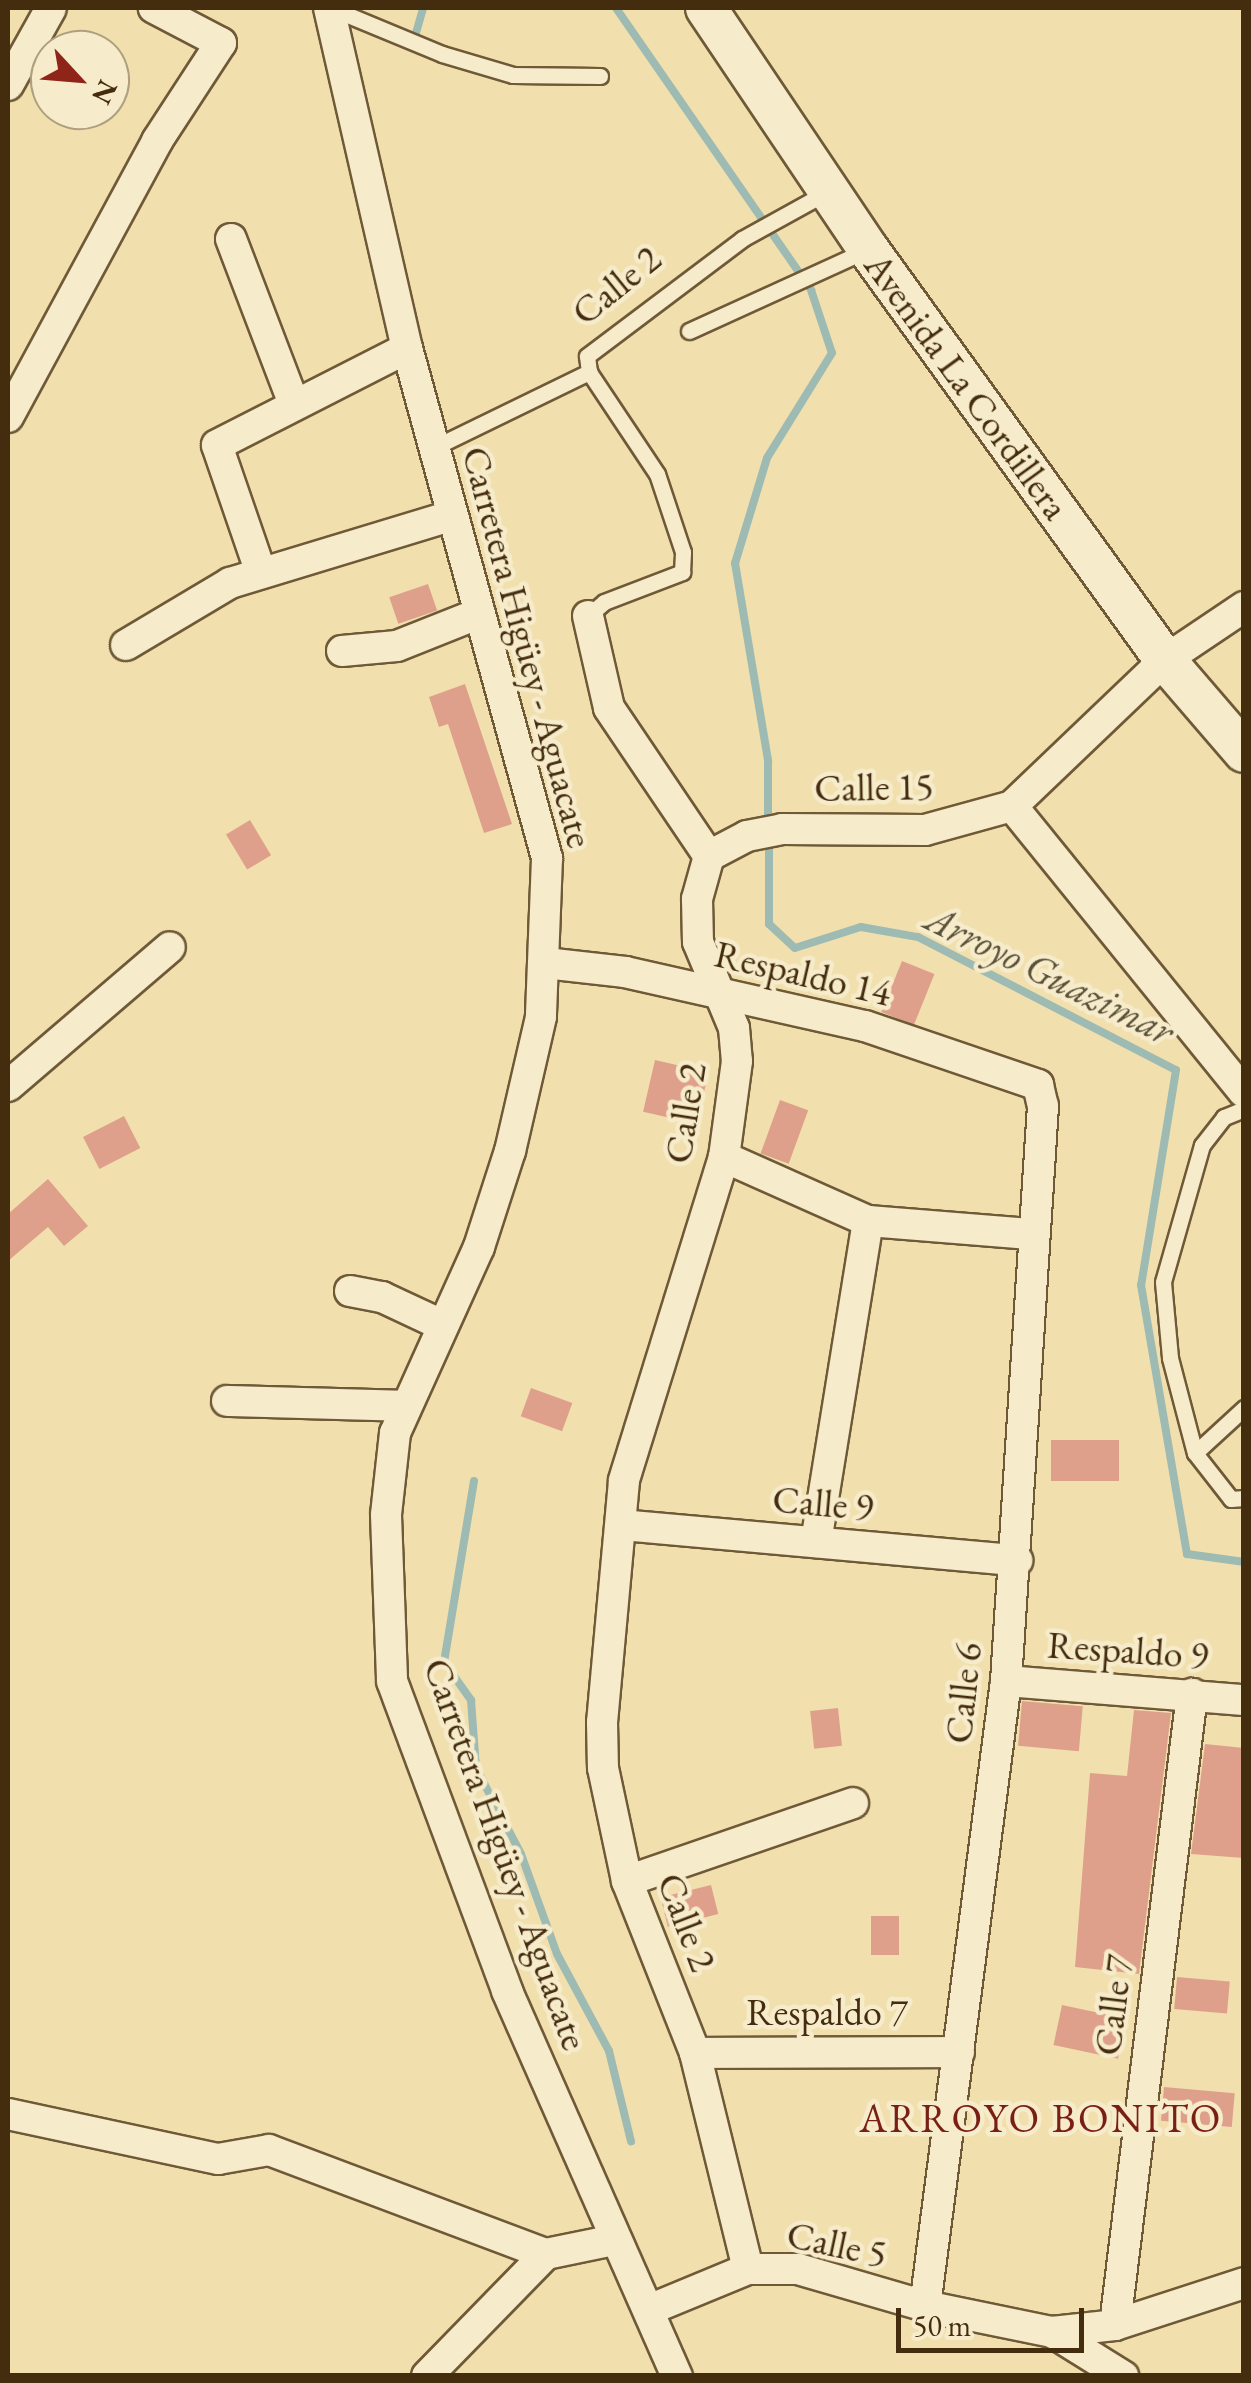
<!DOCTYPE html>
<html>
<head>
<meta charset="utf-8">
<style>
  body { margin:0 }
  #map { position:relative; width:1251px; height:2383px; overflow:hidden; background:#f1e0ae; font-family:"EB Garamond",serif }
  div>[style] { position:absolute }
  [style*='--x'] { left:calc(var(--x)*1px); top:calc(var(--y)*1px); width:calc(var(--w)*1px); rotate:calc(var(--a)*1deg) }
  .stream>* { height:8px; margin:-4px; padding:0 4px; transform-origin:4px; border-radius:4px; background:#9ebbb3 }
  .building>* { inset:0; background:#dfa08b; transform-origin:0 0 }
  .roads { filter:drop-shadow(2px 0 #6f5937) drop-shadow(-2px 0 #6f5937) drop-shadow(0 2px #6f5937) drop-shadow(0 -2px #6f5937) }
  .lane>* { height:15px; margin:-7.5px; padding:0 7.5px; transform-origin:7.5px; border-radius:7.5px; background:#f6ebca }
  .street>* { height:30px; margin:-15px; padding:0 15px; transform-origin:15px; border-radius:15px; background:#f6ebca }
  .secondary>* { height:40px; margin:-20px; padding:0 20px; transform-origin:20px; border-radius:20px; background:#f6ebca }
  span { translate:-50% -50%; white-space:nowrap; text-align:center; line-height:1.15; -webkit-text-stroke:9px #f6ebca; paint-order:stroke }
  .street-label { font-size:38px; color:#442c0f }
  .water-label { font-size:40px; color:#5a5038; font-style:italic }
  .neighbourhood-label { font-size:40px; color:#7a1f14; letter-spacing:2.5px }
  .frame { position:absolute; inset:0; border:10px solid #442c0f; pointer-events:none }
  .north { position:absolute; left:30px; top:30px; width:100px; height:100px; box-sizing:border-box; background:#f6ebca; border:2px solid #af9f7f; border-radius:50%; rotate:116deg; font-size:28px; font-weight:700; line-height:40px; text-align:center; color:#442c0f }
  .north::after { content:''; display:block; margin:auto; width:35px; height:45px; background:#8f2418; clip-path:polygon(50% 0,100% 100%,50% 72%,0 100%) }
  .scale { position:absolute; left:896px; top:2308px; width:188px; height:45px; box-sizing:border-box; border:5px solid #442c0f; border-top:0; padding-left:12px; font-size:30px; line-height:35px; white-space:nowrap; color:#442c0f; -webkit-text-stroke:8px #f6ebca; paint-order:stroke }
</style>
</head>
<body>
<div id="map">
  <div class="stream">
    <div style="--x:616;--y:8;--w:343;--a:55.3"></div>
    <div style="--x:811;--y:290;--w:66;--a:71.6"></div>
    <div style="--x:832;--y:353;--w:123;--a:121.8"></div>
    <div style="--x:767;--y:458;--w:110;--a:106.9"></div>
    <div style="--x:735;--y:563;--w:201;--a:80.5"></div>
    <div style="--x:768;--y:761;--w:62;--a:90"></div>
    <div style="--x:416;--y:33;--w:26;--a:-74"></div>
    <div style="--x:769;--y:837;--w:87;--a:90"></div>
    <div style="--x:769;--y:924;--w:35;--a:43"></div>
    <div style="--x:795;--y:948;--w:69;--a:-17.7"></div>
    <div style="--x:861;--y:927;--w:58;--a:10"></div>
    <div style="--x:918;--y:937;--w:290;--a:27.3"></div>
    <div style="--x:1176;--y:1070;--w:218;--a:99.2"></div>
    <div style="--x:1141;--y:1285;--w:273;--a:80.3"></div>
    <div style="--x:1187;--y:1554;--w:58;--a:8"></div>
    <div style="--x:474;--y:1481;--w:183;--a:99.4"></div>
    <div style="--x:444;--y:1662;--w:47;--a:54.6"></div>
    <div style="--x:471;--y:1700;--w:68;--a:85.8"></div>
    <div style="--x:476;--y:1768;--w:97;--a:62.4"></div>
    <div style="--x:521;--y:1854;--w:106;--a:70.2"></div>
    <div style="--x:557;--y:1954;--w:110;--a:61.8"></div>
    <div style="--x:609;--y:2051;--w:93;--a:76.3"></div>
  </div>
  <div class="building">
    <div style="left:428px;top:584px;width:28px;height:41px;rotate:71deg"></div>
    <div style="clip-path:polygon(465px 684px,512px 824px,484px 833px,448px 724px,439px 727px,429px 697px)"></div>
    <div style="left:250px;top:820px;width:41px;height:28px;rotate:59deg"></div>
    <div style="left:902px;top:961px;width:35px;height:55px;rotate:22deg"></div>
    <div style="left:655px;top:1060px;width:55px;height:53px;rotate:13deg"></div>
    <div style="left:780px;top:1100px;width:30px;height:57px;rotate:20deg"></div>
    <div style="left:124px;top:1116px;width:36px;height:46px;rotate:63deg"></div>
    <div style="clip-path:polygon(48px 1179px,88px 1226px,64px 1246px,48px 1227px,8px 1261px,8px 1214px)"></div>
    <div style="left:531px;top:1388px;width:44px;height:30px;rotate:20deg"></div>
    <div style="left:1051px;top:1440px;width:68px;height:41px"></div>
    <div style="left:1022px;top:1701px;width:61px;height:45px;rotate:5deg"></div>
    <div style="left:838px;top:1708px;width:38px;height:28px;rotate:84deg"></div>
    <div style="clip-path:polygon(1134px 1710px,1171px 1713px,1139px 1974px,1075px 1967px,1090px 1773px,1127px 1776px)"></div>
    <div style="clip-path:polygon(1205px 1744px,1244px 1748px,1244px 1858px,1191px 1854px)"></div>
    <div style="left:711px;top:1885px;width:30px;height:52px;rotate:76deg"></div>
    <div style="left:871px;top:1916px;width:28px;height:39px"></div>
    <div style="left:1177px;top:1977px;width:53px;height:32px;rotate:5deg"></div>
    <div style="left:1062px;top:2005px;width:66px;height:41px;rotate:12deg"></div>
    <div style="left:1164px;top:2087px;width:71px;height:34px;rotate:5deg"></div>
  </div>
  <div class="roads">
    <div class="lane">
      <div style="--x:331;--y:8;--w:120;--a:22.5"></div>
      <div style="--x:442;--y:54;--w:74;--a:16.5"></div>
      <div style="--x:513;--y:75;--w:87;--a:0.7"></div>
      <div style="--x:689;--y:331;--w:196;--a:-24.5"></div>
      <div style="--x:433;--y:448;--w:174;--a:-26"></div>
      <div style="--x:588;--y:616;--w:21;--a:-41"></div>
      <div style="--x:604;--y:602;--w:84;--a:-21"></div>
      <div style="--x:682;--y:572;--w:20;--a:-87"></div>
      <div style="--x:683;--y:552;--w:82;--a:-108.4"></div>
      <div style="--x:657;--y:474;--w:123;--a:-123.7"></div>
      <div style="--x:589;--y:372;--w:16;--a:-97"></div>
      <div style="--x:587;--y:356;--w:194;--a:-37"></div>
      <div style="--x:742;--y:239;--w:99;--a:-28.9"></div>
      <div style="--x:1244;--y:1109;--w:22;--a:158"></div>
      <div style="--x:1224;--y:1117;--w:36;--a:128"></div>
      <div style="--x:1202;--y:1145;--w:142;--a:105.9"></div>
      <div style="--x:1163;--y:1282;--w:76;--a:84.7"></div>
      <div style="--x:1170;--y:1358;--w:98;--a:75.3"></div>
      <div style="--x:1195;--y:1453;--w:58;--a:52"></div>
      <div style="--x:1231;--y:1499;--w:13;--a:-4"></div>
      <div style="--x:1195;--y:1453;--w:67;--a:-42.6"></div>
    </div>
    <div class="street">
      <div style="--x:329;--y:8;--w:349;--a:77.1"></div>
      <div style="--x:407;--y:348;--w:529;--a:74.65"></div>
      <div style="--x:547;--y:858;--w:159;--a:92.2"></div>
      <div style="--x:541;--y:1017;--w:138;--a:103"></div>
      <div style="--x:510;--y:1151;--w:101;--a:107.9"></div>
      <div style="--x:479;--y:1247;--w:204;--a:114.3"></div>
      <div style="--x:395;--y:1433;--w:82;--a:96.3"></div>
      <div style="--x:386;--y:1515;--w:166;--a:87.9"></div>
      <div style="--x:392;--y:1681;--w:331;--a:69.6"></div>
      <div style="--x:507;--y:1991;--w:421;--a:66.2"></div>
      <div style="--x:8;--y:85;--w:88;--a:-60.8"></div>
      <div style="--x:231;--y:239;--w:173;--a:69.1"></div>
      <div style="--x:8;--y:417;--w:314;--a:-61.6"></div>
      <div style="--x:157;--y:141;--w:117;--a:-56.9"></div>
      <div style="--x:221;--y:43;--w:76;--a:-152.4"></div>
      <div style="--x:261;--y:573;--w:135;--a:-109"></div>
      <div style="--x:217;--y:445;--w:213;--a:-27"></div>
      <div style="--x:588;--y:616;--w:94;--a:77.1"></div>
      <div style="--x:609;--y:708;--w:179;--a:56"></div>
      <div style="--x:709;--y:856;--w:45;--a:105.6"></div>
      <div style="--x:697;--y:899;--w:43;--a:88.7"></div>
      <div style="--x:698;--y:942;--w:93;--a:67.3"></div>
      <div style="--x:734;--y:1028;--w:33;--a:85"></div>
      <div style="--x:737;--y:1061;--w:97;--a:97.7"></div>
      <div style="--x:724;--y:1157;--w:339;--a:107.2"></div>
      <div style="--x:624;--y:1481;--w:242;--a:95.2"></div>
      <div style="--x:602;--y:1722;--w:46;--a:88.8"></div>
      <div style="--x:603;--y:1768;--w:116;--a:78"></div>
      <div style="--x:627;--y:1881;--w:185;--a:68.4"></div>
      <div style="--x:695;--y:2053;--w:222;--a:76.2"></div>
      <div style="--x:126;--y:645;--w:121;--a:-30.8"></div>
      <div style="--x:230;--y:583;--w:231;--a:-16.9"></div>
      <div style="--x:342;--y:651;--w:55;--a:-5.2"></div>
      <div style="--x:397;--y:646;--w:89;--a:-21.7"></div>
      <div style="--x:1012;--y:806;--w:368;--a:51"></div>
      <div style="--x:709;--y:856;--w:43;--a:-27.8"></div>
      <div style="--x:747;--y:836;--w:36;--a:-11"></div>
      <div style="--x:782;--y:829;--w:143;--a:0.4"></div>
      <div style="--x:925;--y:830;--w:90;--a:-15.4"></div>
      <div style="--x:1012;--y:806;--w:211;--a:-43.7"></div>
      <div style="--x:1165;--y:660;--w:95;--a:-33.9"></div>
      <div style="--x:545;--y:963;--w:81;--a:6.4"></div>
      <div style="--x:625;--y:972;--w:246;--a:12.7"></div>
      <div style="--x:865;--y:1026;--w:183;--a:18.8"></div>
      <div style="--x:1038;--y:1085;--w:22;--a:77"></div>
      <div style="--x:1043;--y:1106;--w:576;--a:93.68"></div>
      <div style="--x:1006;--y:1681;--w:630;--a:97.38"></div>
      <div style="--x:8;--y:1086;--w:213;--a:-40.6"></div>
      <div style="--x:724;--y:1157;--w:158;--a:24"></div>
      <div style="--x:868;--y:1221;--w:163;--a:4.6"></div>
      <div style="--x:350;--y:1291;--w:33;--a:11"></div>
      <div style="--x:382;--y:1297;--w:64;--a:25"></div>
      <div style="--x:227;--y:1401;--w:177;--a:1.6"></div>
      <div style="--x:621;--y:1525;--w:398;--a:5.1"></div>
      <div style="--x:816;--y:1542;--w:325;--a:-80.8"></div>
      <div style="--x:1006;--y:1681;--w:239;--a:4.6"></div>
      <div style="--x:627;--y:1881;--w:239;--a:-19"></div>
      <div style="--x:695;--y:2053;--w:264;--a:-0.2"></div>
      <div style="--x:8;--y:2114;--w:215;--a:12.1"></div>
      <div style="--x:218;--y:2159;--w:52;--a:-10"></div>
      <div style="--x:269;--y:2150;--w:296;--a:20.6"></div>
      <div style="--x:651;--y:2309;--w:105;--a:-22.4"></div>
      <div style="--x:748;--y:2269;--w:50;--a:0"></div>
      <div style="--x:798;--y:2269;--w:132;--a:16.2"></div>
      <div style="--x:925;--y:2306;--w:130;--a:11.6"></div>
      <div style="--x:1052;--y:2332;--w:63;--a:-6.3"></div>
      <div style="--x:1115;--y:2325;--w:136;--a:-18"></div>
      <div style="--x:1115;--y:2325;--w:636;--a:-83.04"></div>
      <div style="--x:1052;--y:2332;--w:84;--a:31.8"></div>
      <div style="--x:427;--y:2376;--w:170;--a:-45.7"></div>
      <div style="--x:546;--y:2254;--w:69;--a:-11.6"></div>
    </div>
    <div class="secondary">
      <div style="--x:706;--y:8;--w:290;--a:56.1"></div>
      <div style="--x:868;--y:249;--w:507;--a:54.15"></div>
      <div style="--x:1165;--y:660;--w:121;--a:49.3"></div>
    </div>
  </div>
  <div class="street-label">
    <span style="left:616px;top:285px;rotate:-39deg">Calle 2</span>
    <span style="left:967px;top:386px;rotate:54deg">Avenida La Cordillera</span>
    <span style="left:528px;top:647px;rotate:75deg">Carretera Higüey - Aguacate</span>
    <span style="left:874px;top:787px;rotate:-1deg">Calle 15</span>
    <span style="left:803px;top:973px;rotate:13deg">Respaldo 14</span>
    <span style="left:685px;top:1113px;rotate:-81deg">Calle 2</span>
    <span style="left:823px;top:1503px;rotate:5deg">Calle 9</span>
    <span style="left:1128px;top:1650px;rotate:4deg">Respaldo 9</span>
    <span style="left:963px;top:1693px;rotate:-84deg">Calle 6</span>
    <span style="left:506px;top:1854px;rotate:70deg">Carretera Higüey - Aguacate</span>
    <span style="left:687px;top:1922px;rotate:69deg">Calle 2</span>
    <span style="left:1113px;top:2005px;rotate:-83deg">Calle 7</span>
    <span style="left:827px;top:2012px">Respaldo 7</span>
    <span style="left:837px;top:2244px;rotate:12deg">Calle 5</span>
  </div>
  <div class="water-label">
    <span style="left:1050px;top:974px;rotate:26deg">Arroyo Guazimar</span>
  </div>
  <div class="neighbourhood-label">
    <span style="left:1041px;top:2118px">ARROYO BONITO</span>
  </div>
  <div class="frame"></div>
  <div class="north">N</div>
  <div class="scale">50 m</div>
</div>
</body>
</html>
